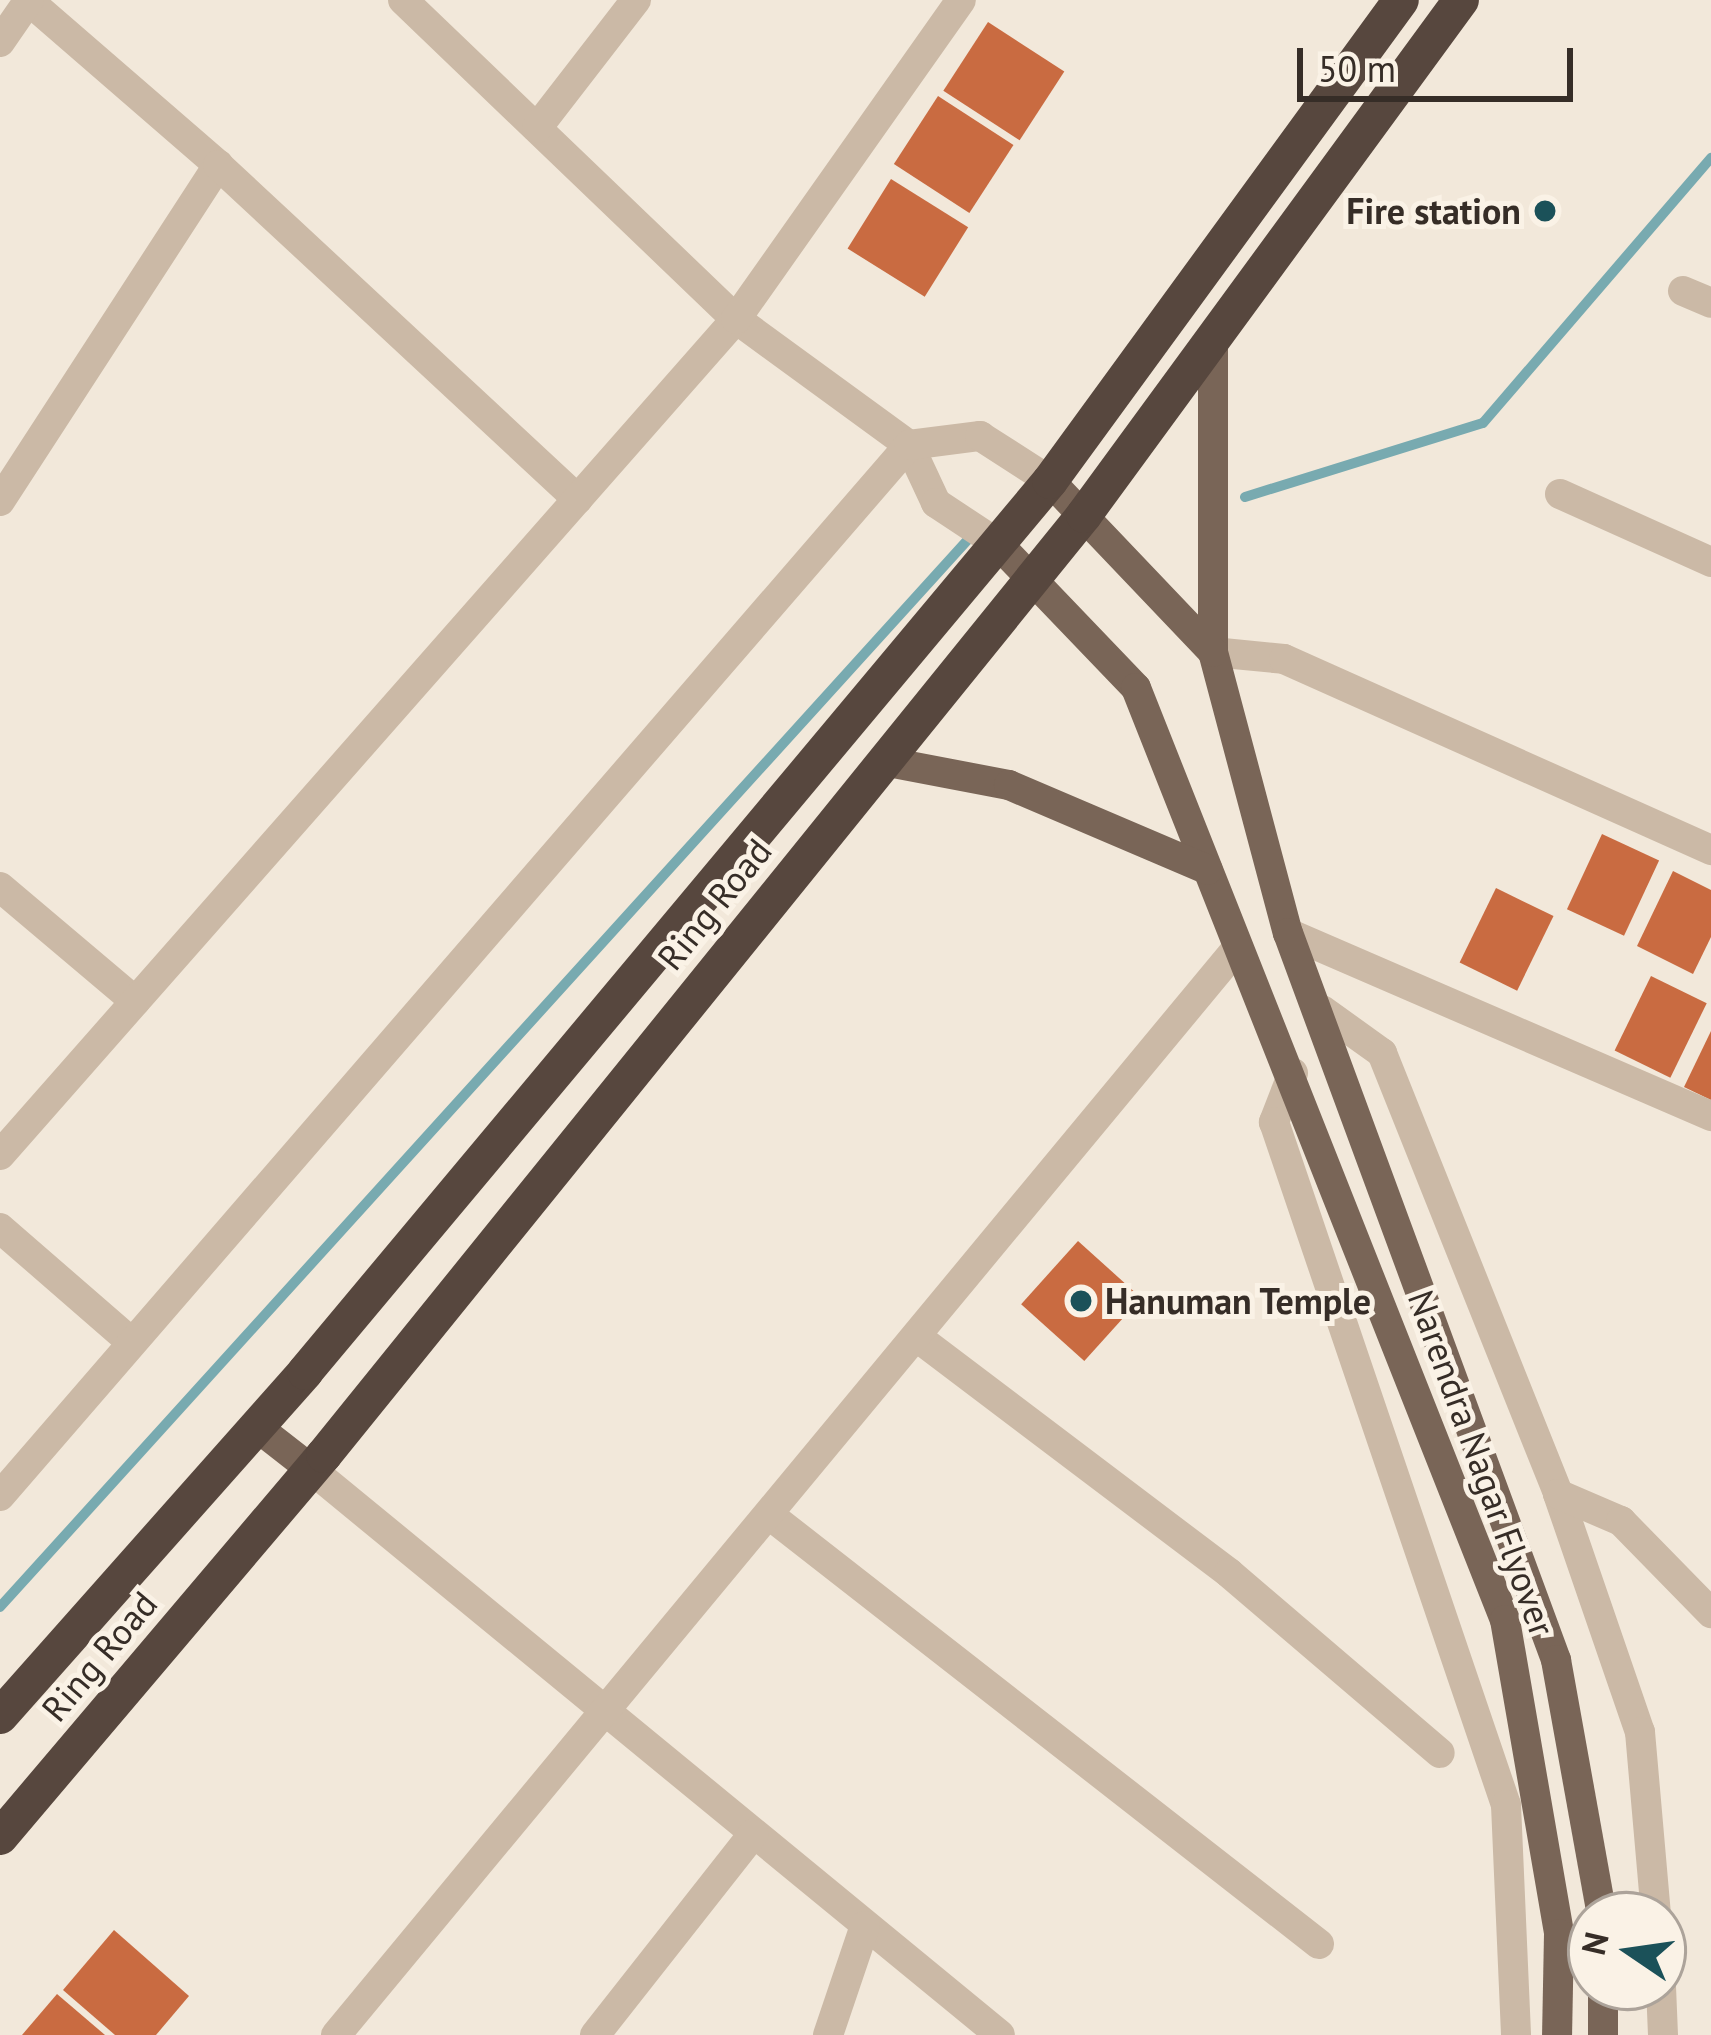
<!DOCTYPE html>
<html>
<head>
<meta charset="utf-8">
<style>
  body { margin:0 }
  #map { position:relative; width:1711px; height:2035px; overflow:hidden; background:#f2e8da; font-family:"PT Sans",sans-serif }
  div>[style] { position:absolute }
  [style*='--x'] { left:calc(var(--x)*1px); top:calc(var(--y)*1px); width:calc(var(--w)*1px); rotate:calc(var(--a)*1deg) }
  .stream>* { height:10px; margin:-5px; padding:0 5px; transform-origin:5px; border-radius:5px; background:#78aab0 }
  .building>* { inset:0; background:#c96b41; transform-origin:0 0 }
  .minor>* { height:30px; margin:-15px; padding:0 15px; transform-origin:15px; border-radius:15px; background:#cbb9a6 }
  .major>* { height:30px; margin:-15px; padding:0 15px; transform-origin:15px; border-radius:15px; background:#796557 }
  .highway>* { height:36px; margin:-18px; padding:0 18px; transform-origin:18px; border-radius:18px; background:#57473e }
  .dots>* { width:33px; height:33px; translate:-50% -50%; box-sizing:border-box; border:6px solid #faf2e6; border-radius:50% }
  span { translate:-50% -50%; white-space:nowrap; text-align:center; line-height:1.15; -webkit-text-stroke:10px #faf2e6; paint-order:stroke }
  .poi-label { font-size:36px; color:#362d27; font-weight:700 }
  .right { translate:-100% -50%; text-align:right }
  .left { translate:0 -50%; text-align:left }
  .street-label { font-size:36px; color:#362d27 }
  .north { position:absolute; left:1567px; top:1891px; width:120px; height:120px; box-sizing:border-box; background:#faf2e6; border:3px solid #aca39a; border-radius:50%; rotate:283deg; font-size:33px; font-weight:700; line-height:48px; text-align:center; color:#362d27 }
  .north::after { content:''; display:block; margin:auto; width:42px; height:54px; background:#1b5159; clip-path:polygon(50% 0,100% 100%,50% 72%,0 100%) }
  .scale { position:absolute; left:1297px; top:48px; width:276px; height:54px; box-sizing:border-box; border:6px solid #362d27; border-top:0; padding-left:15px; font-size:36px; line-height:42px; white-space:nowrap; color:#362d27; -webkit-text-stroke:9px #faf2e6; paint-order:stroke }
</style>
</head>
<body>
<div id="map">
  <div class="stream">
    <div style="--x:1245;--y:497;--w:249;--a:-17.3"></div>
    <div style="--x:1483;--y:423;--w:350;--a:-49.3"></div>
    <div style="--x:0;--y:1607;--w:1447;--a:-47.8"></div>
  </div>
  <div class="building">
    <div style="left:988px;top:22px;width:91px;height:82px;rotate:33deg"></div>
    <div style="left:938px;top:96px;width:90px;height:81px;rotate:33deg"></div>
    <div style="left:891px;top:179px;width:91px;height:82px;rotate:32deg"></div>
    <div style="left:1602px;top:834px;width:63px;height:83px;rotate:25deg"></div>
    <div style="clip-path:polygon(1673px 871px,1711px 890px,1711px 937px,1693px 974px,1637px 946px)"></div>
    <div style="left:1496px;top:888px;width:64px;height:83px;rotate:26deg"></div>
    <div style="left:1651px;top:976px;width:62px;height:83px;rotate:26deg"></div>
    <div style="clip-path:polygon(1711px 1031px,1711px 1100px,1684px 1087px)"></div>
    <div style="left:1078px;top:1241px;width:85px;height:85px;rotate:42deg"></div>
    <div style="clip-path:polygon(114px 1930px,189px 1996px,156px 2035px,115px 2035px,63px 1990px)"></div>
    <div style="clip-path:polygon(57px 1994px,105px 2035px,22px 2035px)"></div>
  </div>
  <div class="minor">
    <div style="--x:403;--y:0;--w:461;--a:43.8"></div>
    <div style="--x:736;--y:319;--w:214;--a:36.1"></div>
    <div style="--x:909;--y:445;--w:64;--a:65"></div>
    <div style="--x:936;--y:503;--w:74;--a:33.5"></div>
    <div style="--x:29;--y:1;--w:250;--a:40.9"></div>
    <div style="--x:0;--y:42;--w:51;--a:-55.4"></div>
    <div style="--x:537;--y:128;--w:162;--a:-52.3"></div>
    <div style="--x:1683;--y:291;--w:30;--a:23"></div>
    <div style="--x:1560;--y:494;--w:166;--a:24.2"></div>
    <div style="--x:0;--y:501;--w:401;--a:-57"></div>
    <div style="--x:218;--y:165;--w:491;--a:42.9"></div>
    <div style="--x:1213;--y:652;--w:71;--a:5.6"></div>
    <div style="--x:1284;--y:659;--w:468;--a:24.1"></div>
    <div style="--x:0;--y:887;--w:177;--a:40.2"></div>
    <div style="--x:1288;--y:933;--w:461;--a:23.4"></div>
    <div style="--x:1322;--y:1010;--w:74;--a:35.6"></div>
    <div style="--x:1382;--y:1053;--w:475;--a:68.2"></div>
    <div style="--x:1558;--y:1494;--w:252;--a:71"></div>
    <div style="--x:1640;--y:1732;--w:184;--a:85"></div>
    <div style="--x:1293;--y:1073;--w:53;--a:111.2"></div>
    <div style="--x:1274;--y:1122;--w:721;--a:71.24"></div>
    <div style="--x:1506;--y:1805;--w:230;--a:87.5"></div>
    <div style="--x:0;--y:1155;--w:1114;--a:-48.64"></div>
    <div style="--x:736;--y:319;--w:390;--a:-54.8"></div>
    <div style="--x:0;--y:1228;--w:174;--a:41"></div>
    <div style="--x:921;--y:1340;--w:386;--a:37.1"></div>
    <div style="--x:1229;--y:1573;--w:277;--a:40.5"></div>
    <div style="--x:312;--y:1470;--w:890;--a:39.39"></div>
    <div style="--x:1558;--y:1494;--w:69;--a:23.2"></div>
    <div style="--x:1621;--y:1521;--w:129;--a:45.6"></div>
    <div style="--x:0;--y:1496;--w:1390;--a:-49.14"></div>
    <div style="--x:909;--y:445;--w:72;--a:-7.2"></div>
    <div style="--x:980;--y:436;--w:83;--a:32.7"></div>
    <div style="--x:772;--y:1517;--w:694;--a:37.98"></div>
    <div style="--x:1661;--y:1987;--w:48;--a:87.6"></div>
    <div style="--x:336;--y:2035;--w:1413;--a:-50.34"></div>
    <div style="--x:595;--y:2035;--w:256;--a:-51.8"></div>
    <div style="--x:828;--y:2035;--w:115;--a:-71.3"></div>
  </div>
  <div class="major">
    <div style="--x:1213;--y:338;--w:314;--a:90"></div>
    <div style="--x:1213;--y:652;--w:291;--a:75.1"></div>
    <div style="--x:1288;--y:933;--w:775;--a:69.76"></div>
    <div style="--x:1556;--y:1660;--w:259;--a:79.8"></div>
    <div style="--x:1050;--y:481;--w:236;--a:46.4"></div>
    <div style="--x:998;--y:544;--w:199;--a:46.2"></div>
    <div style="--x:1136;--y:688;--w:1002;--a:68.4"></div>
    <div style="--x:1505;--y:1620;--w:319;--a:80.2"></div>
    <div style="--x:1559;--y:1934;--w:101;--a:91.1"></div>
    <div style="--x:883;--y:761;--w:128;--a:10.8"></div>
    <div style="--x:1009;--y:785;--w:216;--a:23.1"></div>
    <div style="--x:257;--y:1427;--w:70;--a:38"></div>
    <div style="--x:1603;--y:1987;--w:48;--a:90"></div>
  </div>
  <div class="highway">
    <div style="--x:0;--y:1716;--w:460;--a:-48.4"></div>
    <div style="--x:305;--y:1372;--w:1161;--a:-50.1"></div>
    <div style="--x:1050;--y:481;--w:595;--a:-53.88"></div>
    <div style="--x:0;--y:1837;--w:501;--a:-49.7"></div>
    <div style="--x:324;--y:1455;--w:1209;--a:-51.04"></div>
    <div style="--x:1084;--y:515;--w:638;--a:-53.79"></div>
  </div>
  <div class="dots">
    <div style="left:1545px;top:211px;background:#1b5159"></div>
    <div style="left:1081px;top:1301px;background:#1b5159"></div>
  </div>
  <div class="poi-label">
    <span class="right" style="left:1521px;top:211px">Fire station</span>
    <span class="left" style="left:1105px;top:1301px">Hanuman Temple</span>
  </div>
  <div class="street-label">
    <span style="left:714px;top:904px;rotate:-51deg">Ring Road</span>
    <span style="left:1482px;top:1463px;rotate:70deg">Narendra Nagar Flyover</span>
    <span style="left:99px;top:1656px;rotate:-50deg">Ring Road</span>
  </div>
  <div class="north">N</div>
  <div class="scale">50 m</div>
</div>
</body>
</html>
